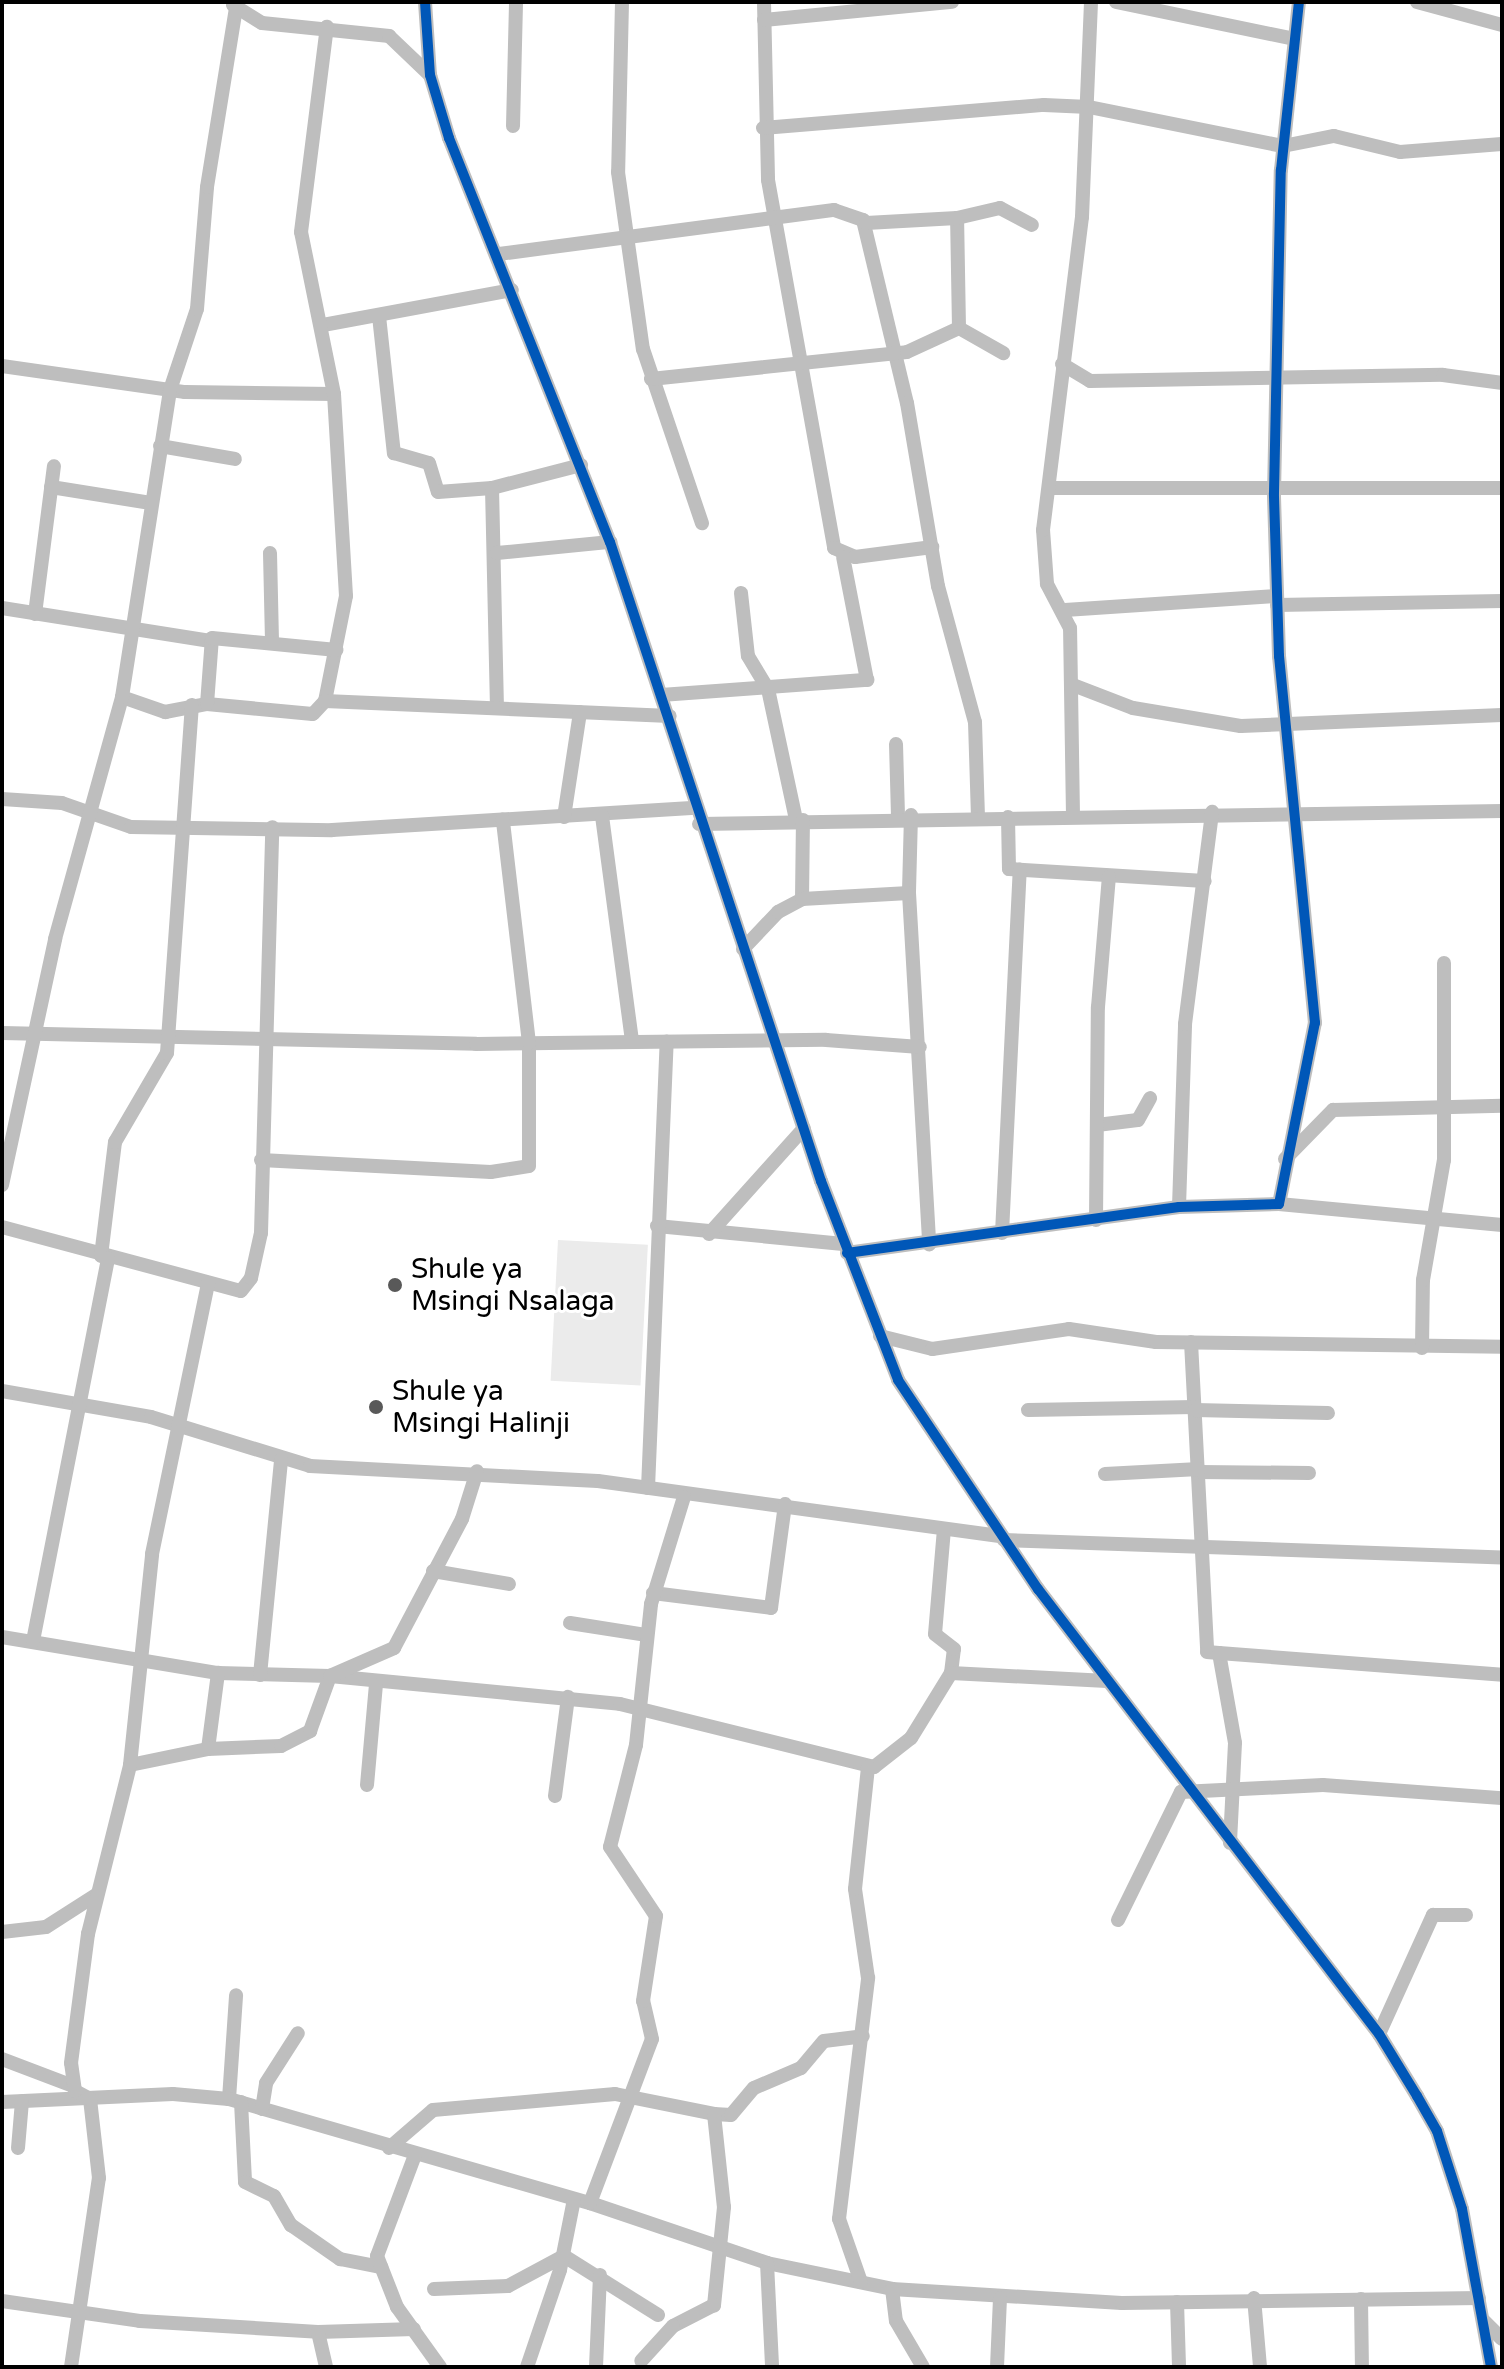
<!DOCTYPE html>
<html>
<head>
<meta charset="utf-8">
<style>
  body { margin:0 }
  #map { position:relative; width:1504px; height:2369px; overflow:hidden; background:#fff; font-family:"Varela Round",sans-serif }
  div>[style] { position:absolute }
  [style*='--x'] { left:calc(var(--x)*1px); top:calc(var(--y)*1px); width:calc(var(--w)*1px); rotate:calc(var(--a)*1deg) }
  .green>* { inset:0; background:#ebebeb; transform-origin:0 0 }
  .minor>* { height:14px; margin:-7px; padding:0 7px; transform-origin:7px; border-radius:7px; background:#bebebe }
  .cycleway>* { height:10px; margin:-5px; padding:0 5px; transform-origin:5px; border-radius:5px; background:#0057b8 }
  .dots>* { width:22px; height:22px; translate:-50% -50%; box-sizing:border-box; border:4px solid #fff; border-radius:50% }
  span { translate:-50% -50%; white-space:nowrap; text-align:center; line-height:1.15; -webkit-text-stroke:6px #fff; paint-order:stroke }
  .poi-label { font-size:28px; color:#000 }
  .left { translate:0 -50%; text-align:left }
  .frame { position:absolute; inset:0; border:4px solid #000; pointer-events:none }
</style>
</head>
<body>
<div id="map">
  <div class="green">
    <div style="left:558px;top:1240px;width:90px;height:141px;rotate:3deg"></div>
  </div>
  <div class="minor">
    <div style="--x:425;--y:2;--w:73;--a:86.1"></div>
    <div style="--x:430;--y:75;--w:66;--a:73.2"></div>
    <div style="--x:449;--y:138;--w:435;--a:68.3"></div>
    <div style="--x:610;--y:542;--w:673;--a:71.73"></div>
    <div style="--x:821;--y:1181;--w:213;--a:68.8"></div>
    <div style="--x:898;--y:1380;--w:252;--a:56.2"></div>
    <div style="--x:1038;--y:1589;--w:561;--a:52.54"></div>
    <div style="--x:1379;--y:2034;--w:73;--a:58.5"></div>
    <div style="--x:1417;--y:2096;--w:40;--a:60.3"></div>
    <div style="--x:1437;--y:2131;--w:82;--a:72.2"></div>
    <div style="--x:1462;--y:2209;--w:161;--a:79.6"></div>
    <div style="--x:622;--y:2;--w:170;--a:91.3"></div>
    <div style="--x:618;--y:172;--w:179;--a:82"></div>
    <div style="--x:643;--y:349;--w:184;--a:71.3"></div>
    <div style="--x:764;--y:2;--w:178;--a:88.7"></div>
    <div style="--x:768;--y:180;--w:374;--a:79.8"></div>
    <div style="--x:834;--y:548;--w:23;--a:23"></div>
    <div style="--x:855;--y:557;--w:78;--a:-7.4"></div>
    <div style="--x:1116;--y:2;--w:182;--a:11.7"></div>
    <div style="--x:1417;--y:2;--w:88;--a:15.1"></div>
    <div style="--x:233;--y:5;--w:34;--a:32"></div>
    <div style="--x:262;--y:23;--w:128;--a:5.8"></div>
    <div style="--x:389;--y:36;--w:57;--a:43.6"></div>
    <div style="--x:764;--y:20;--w:189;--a:-5.5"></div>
    <div style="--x:513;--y:126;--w:124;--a:-88.6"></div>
    <div style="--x:763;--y:128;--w:282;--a:-4.7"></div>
    <div style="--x:1044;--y:105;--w:45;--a:2.5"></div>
    <div style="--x:1089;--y:107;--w:198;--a:11.4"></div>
    <div style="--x:1283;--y:146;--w:52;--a:-11.1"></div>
    <div style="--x:1334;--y:136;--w:68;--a:13.6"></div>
    <div style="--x:1400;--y:152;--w:102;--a:-4.5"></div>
    <div style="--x:957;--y:218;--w:44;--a:-13.1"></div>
    <div style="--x:1000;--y:208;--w:36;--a:28"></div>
    <div style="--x:499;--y:254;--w:338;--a:-7.5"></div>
    <div style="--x:834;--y:210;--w:31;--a:19"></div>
    <div style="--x:863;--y:220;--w:188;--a:76.5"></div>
    <div style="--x:907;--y:403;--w:186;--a:80.4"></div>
    <div style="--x:938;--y:586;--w:141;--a:74.8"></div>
    <div style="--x:975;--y:722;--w:96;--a:88.2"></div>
    <div style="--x:379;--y:316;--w:138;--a:83.8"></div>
    <div style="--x:394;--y:453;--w:36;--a:16"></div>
    <div style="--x:429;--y:463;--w:30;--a:73"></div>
    <div style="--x:438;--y:492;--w:54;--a:-4.2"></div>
    <div style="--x:492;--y:488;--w:92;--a:-14.5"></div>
    <div style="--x:323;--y:325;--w:192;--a:-10.5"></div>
    <div style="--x:959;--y:328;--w:51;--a:29.6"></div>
    <div style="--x:1062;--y:364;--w:33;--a:31"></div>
    <div style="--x:1090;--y:381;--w:353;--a:-1"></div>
    <div style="--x:1443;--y:375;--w:60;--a:7.7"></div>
    <div style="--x:2;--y:366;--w:185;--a:8.1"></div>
    <div style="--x:185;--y:392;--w:149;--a:0.8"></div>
    <div style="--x:651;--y:379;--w:257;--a:-6"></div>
    <div style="--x:907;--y:352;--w:57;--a:-24.8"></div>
    <div style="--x:959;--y:328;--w:110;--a:-91"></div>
    <div style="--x:957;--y:218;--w:91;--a:176.9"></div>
    <div style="--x:160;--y:446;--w:76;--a:9.8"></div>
    <div style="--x:51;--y:487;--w:101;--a:9.1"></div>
    <div style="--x:492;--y:488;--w:217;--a:88.7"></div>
    <div style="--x:1052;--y:488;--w:450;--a:0"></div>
    <div style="--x:270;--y:553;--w:87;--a:88.7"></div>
    <div style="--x:497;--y:553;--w:114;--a:-5.6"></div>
    <div style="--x:741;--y:593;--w:63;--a:83.7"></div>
    <div style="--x:748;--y:656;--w:39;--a:59"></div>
    <div style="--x:768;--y:689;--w:134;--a:77.9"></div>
    <div style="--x:1277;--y:605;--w:225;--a:-1"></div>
    <div style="--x:2;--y:608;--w:211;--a:9"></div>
    <div style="--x:1065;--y:610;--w:212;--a:-3.8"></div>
    <div style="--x:35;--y:614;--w:149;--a:-82.7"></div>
    <div style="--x:1073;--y:685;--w:64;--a:21"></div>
    <div style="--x:1133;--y:708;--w:109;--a:9.5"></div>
    <div style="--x:1241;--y:726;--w:261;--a:-2.4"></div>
    <div style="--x:661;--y:695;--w:207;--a:-4.2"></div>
    <div style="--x:867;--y:680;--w:125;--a:-101"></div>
    <div style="--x:122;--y:697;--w:46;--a:19.2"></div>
    <div style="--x:165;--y:712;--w:43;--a:-10.8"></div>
    <div style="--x:207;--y:704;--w:106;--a:5.4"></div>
    <div style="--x:313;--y:714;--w:18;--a:-47"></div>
    <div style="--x:325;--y:701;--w:107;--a:-78.7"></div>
    <div style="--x:346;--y:596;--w:202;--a:-93.4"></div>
    <div style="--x:334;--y:394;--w:165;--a:-101.5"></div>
    <div style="--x:301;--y:232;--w:207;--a:-82.8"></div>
    <div style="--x:325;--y:701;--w:345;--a:2.5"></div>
    <div style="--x:207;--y:704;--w:66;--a:-85.7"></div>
    <div style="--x:212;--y:638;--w:125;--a:5.5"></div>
    <div style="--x:896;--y:744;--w:72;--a:88.4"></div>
    <div style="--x:2;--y:799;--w:60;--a:3.8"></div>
    <div style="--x:62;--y:803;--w:73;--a:19.2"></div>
    <div style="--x:131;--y:827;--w:201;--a:0.9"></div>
    <div style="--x:332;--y:830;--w:364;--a:-3.5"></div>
    <div style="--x:911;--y:815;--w:78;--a:91.5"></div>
    <div style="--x:909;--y:893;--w:352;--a:86.7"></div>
    <div style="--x:602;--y:816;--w:227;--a:82.4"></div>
    <div style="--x:1073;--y:816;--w:188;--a:-90.9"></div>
    <div style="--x:1070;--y:628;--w:50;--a:-117.6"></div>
    <div style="--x:1047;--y:584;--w:54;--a:-94.2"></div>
    <div style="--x:1043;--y:530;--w:315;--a:-82.9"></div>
    <div style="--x:1082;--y:217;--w:215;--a:-87.6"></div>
    <div style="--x:564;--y:817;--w:106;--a:-81.3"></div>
    <div style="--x:1008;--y:817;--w:52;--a:88.9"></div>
    <div style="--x:1009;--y:869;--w:196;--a:3.5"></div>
    <div style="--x:699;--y:824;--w:803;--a:-0.93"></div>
    <div style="--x:802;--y:899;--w:79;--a:-89.3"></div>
    <div style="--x:743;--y:949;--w:51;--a:-46.6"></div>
    <div style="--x:778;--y:912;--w:27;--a:-28"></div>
    <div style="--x:802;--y:899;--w:107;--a:-3.2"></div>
    <div style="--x:2;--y:1033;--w:474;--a:1.3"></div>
    <div style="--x:476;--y:1044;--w:350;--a:-0.7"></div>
    <div style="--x:826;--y:1040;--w:94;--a:4.3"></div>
    <div style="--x:1097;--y:1125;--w:41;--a:-7"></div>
    <div style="--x:1138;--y:1120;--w:25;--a:-61"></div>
    <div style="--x:1285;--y:1159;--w:69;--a:-45.6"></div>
    <div style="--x:1333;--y:1110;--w:169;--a:-1.4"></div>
    <div style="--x:261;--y:1160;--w:230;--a:3"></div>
    <div style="--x:491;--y:1172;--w:38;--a:-9"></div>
    <div style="--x:529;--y:1166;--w:123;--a:-90"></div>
    <div style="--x:529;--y:1043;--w:225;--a:-96.7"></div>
    <div style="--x:2;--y:1185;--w:252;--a:-77.8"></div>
    <div style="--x:55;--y:939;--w:251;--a:-74.5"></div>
    <div style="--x:122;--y:697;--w:311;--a:-81.1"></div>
    <div style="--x:170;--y:390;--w:85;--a:-71.6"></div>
    <div style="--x:197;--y:309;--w:122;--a:-85.3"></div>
    <div style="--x:207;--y:187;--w:187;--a:-80.8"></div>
    <div style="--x:1279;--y:1204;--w:224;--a:5.4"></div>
    <div style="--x:1179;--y:1207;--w:183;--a:-88.1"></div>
    <div style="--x:1185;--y:1024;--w:214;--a:-82.7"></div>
    <div style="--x:1096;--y:1220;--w:213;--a:-89.5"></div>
    <div style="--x:1098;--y:1007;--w:130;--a:-85.2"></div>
    <div style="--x:657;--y:1226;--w:187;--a:5.5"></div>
    <div style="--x:2;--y:1227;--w:247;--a:15"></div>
    <div style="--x:241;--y:1291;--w:16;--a:-52"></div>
    <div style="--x:251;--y:1278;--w:46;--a:-77.5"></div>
    <div style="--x:261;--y:1233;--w:406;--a:-88.4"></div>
    <div style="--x:1002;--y:1233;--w:364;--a:-87.2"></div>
    <div style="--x:709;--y:1234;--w:142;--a:-48.1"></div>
    <div style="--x:847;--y:1253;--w:335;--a:-7.9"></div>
    <div style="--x:1179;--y:1207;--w:100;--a:-1.7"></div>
    <div style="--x:1279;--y:1204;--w:185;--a:-78.8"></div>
    <div style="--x:1315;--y:1023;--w:369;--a:-95.6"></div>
    <div style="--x:1279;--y:656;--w:163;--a:-91.8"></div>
    <div style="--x:1274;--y:493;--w:323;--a:-88.8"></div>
    <div style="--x:1281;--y:170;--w:169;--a:-83.9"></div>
    <div style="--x:101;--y:1256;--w:115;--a:-83"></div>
    <div style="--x:115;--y:1142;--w:103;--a:-59.7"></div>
    <div style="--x:167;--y:1053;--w:349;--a:-85.9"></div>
    <div style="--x:880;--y:1336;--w:54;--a:14"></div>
    <div style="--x:932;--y:1349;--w:138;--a:-8.3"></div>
    <div style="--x:1069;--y:1329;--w:88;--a:8.5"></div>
    <div style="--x:1156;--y:1342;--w:346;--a:0.8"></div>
    <div style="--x:1191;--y:1342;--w:310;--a:87"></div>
    <div style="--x:1207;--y:1652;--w:12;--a:5"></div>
    <div style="--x:1219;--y:1653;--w:91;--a:79.9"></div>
    <div style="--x:1235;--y:1743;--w:100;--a:92.9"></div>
    <div style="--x:1422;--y:1348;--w:68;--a:-89.2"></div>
    <div style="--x:1423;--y:1280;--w:122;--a:-80.1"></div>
    <div style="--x:1444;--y:1160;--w:197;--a:-90"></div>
    <div style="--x:2;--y:1391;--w:151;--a:9.9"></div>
    <div style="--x:151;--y:1417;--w:166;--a:17.1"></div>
    <div style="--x:310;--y:1466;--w:288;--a:3"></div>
    <div style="--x:598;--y:1481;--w:407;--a:7.8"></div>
    <div style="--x:1028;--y:1410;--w:167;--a:-1"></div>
    <div style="--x:1195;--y:1410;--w:133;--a:1.3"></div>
    <div style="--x:1199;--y:1472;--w:110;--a:0.5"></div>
    <div style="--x:1105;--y:1474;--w:94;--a:-3"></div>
    <div style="--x:648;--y:1488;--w:447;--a:-87.6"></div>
    <div style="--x:1004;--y:1540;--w:498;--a:2"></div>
    <div style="--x:433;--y:1571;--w:77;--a:9.7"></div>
    <div style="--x:653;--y:1593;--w:119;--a:7.2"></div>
    <div style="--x:771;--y:1608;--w:105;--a:-82.3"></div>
    <div style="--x:570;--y:1623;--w:78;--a:8.9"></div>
    <div style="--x:2;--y:1637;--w:219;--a:9.5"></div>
    <div style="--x:218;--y:1673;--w:112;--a:1.5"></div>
    <div style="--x:330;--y:1676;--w:291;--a:5.5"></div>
    <div style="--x:620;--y:1704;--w:262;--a:13.9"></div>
    <div style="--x:874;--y:1767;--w:47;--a:-38.1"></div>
    <div style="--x:911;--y:1738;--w:76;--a:-58.4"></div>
    <div style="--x:951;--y:1673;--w:24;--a:-83"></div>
    <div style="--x:954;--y:1649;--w:24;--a:-142"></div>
    <div style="--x:935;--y:1634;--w:105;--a:-85.1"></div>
    <div style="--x:33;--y:1641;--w:390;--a:-78.9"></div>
    <div style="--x:1219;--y:1653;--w:284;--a:4.4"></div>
    <div style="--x:951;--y:1673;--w:156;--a:2.9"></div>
    <div style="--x:260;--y:1675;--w:216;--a:-84.4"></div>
    <div style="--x:208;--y:1749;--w:77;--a:-82.5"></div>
    <div style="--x:130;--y:1765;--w:80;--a:-11.6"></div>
    <div style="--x:208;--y:1749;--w:73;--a:-2.4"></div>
    <div style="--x:281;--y:1746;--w:33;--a:-27"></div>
    <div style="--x:310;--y:1731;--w:59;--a:-70"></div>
    <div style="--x:330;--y:1676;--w:70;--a:-23.6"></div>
    <div style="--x:394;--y:1648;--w:146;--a:-62.2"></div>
    <div style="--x:462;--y:1519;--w:50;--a:-72.6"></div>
    <div style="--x:367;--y:1785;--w:100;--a:-84.9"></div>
    <div style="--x:555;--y:1796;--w:100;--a:-82.5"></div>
    <div style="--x:1118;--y:1920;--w:143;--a:-63.8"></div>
    <div style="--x:1181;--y:1792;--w:142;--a:-2.8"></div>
    <div style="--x:1323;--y:1785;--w:179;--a:4.2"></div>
    <div style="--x:2;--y:1932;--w:44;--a:-6.5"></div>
    <div style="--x:46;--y:1927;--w:59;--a:-32.6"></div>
    <div style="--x:1379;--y:2034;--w:131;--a:-65.6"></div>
    <div style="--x:1433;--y:1915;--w:33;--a:0"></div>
    <div style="--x:2;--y:2059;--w:76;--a:20.8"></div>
    <div style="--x:229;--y:2099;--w:104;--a:-86.1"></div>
    <div style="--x:2;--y:2102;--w:171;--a:-2.7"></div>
    <div style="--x:173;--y:2094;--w:56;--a:5.1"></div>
    <div style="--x:229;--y:2099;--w:376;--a:16.1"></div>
    <div style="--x:590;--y:2203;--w:187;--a:18.7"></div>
    <div style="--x:767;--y:2263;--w:128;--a:11.7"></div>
    <div style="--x:892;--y:2289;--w:230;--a:3.5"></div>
    <div style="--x:1122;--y:2303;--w:357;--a:-0.8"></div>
    <div style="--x:241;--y:2102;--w:80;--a:87.1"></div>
    <div style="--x:245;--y:2182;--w:32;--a:26"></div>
    <div style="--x:274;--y:2196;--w:34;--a:60"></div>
    <div style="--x:291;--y:2225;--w:60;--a:34.8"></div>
    <div style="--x:340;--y:2259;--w:42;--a:11"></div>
    <div style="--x:262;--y:2109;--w:26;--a:-81"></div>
    <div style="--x:266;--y:2083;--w:59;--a:-57.4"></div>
    <div style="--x:714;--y:2114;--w:17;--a:3"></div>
    <div style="--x:731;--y:2115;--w:35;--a:-50"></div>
    <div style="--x:754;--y:2088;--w:51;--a:-23.1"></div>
    <div style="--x:801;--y:2068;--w:35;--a:-50"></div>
    <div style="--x:824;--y:2041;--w:39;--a:-7"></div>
    <div style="--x:18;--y:2148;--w:47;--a:-85.1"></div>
    <div style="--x:389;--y:2148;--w:58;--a:-40.8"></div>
    <div style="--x:433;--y:2110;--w:183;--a:-5"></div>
    <div style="--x:615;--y:2094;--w:101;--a:11.4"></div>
    <div style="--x:714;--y:2114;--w:94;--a:83.9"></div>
    <div style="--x:724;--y:2207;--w:99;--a:95.8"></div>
    <div style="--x:714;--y:2305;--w:46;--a:152.9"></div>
    <div style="--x:673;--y:2326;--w:47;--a:132.4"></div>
    <div style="--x:415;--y:2155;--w:108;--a:110.6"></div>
    <div style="--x:377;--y:2256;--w:55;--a:68.6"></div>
    <div style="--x:397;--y:2307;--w:74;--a:54.4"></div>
    <div style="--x:590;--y:2203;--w:175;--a:-69.3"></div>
    <div style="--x:652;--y:2039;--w:39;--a:-103"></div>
    <div style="--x:643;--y:2001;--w:86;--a:-81.3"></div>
    <div style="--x:656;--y:1916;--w:83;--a:-123.7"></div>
    <div style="--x:610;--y:1847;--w:105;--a:-75.7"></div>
    <div style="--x:636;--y:1745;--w:142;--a:-83.9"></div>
    <div style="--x:651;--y:1604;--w:112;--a:-72.9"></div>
    <div style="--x:767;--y:2263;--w:104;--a:87.2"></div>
    <div style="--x:861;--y:2282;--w:67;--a:-109.2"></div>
    <div style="--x:839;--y:2219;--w:243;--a:-83.1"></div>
    <div style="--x:868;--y:1978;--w:90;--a:-98.3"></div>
    <div style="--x:855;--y:1889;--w:123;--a:-83.9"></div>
    <div style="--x:434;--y:2289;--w:74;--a:-2.3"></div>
    <div style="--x:508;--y:2286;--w:64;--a:-28.2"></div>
    <div style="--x:564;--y:2256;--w:111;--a:32.1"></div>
    <div style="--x:892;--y:2289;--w:32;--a:83"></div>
    <div style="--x:896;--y:2321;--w:53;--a:59.6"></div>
    <div style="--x:1254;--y:2298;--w:69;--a:85"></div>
    <div style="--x:1361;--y:2299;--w:68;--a:89.2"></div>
    <div style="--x:2;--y:2301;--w:139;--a:8.2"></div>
    <div style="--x:140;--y:2321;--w:178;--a:3.5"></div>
    <div style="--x:318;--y:2332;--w:96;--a:-1.8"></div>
    <div style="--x:1177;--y:2302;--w:65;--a:88.2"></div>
    <div style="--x:1484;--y:2321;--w:25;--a:45"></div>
    <div style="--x:318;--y:2332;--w:36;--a:77"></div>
    <div style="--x:71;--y:2367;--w:191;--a:-81.6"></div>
    <div style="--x:99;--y:2178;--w:80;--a:-96.5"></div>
    <div style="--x:90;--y:2099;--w:17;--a:-152"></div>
    <div style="--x:75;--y:2091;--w:28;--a:-98"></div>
    <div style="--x:71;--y:2063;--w:130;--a:-82.5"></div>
    <div style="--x:88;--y:1934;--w:174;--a:-76"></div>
    <div style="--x:130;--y:1765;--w:212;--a:-84"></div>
    <div style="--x:152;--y:1554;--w:277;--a:-78.3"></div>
    <div style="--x:527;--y:2367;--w:102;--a:-71.2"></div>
    <div style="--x:560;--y:2270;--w:72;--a:-78.8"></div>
    <div style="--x:596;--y:2367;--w:92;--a:-87.5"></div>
    <div style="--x:997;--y:2367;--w:69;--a:-87.5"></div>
  </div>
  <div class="cycleway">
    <div style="--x:425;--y:2;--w:73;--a:86.1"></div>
    <div style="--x:430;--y:75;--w:66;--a:73.2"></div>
    <div style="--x:449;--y:138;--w:435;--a:68.3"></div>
    <div style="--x:610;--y:542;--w:673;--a:71.73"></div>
    <div style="--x:821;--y:1181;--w:213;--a:68.8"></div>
    <div style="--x:898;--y:1380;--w:252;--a:56.2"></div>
    <div style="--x:1038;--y:1589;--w:561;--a:52.54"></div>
    <div style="--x:1379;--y:2034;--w:73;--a:58.5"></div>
    <div style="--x:1417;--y:2096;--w:40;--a:60.3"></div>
    <div style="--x:1437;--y:2131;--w:82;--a:72.2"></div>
    <div style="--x:1462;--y:2209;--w:161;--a:79.6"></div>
    <div style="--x:847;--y:1253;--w:335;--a:-7.9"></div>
    <div style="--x:1179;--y:1207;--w:100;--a:-1.7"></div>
    <div style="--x:1279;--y:1204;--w:185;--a:-78.8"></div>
    <div style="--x:1315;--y:1023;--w:369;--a:-95.6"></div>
    <div style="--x:1279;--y:656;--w:163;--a:-91.8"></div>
    <div style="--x:1274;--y:493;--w:323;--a:-88.8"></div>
    <div style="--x:1281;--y:170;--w:169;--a:-83.9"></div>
  </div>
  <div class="dots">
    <div style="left:395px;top:1285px;background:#595959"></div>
    <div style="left:376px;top:1407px;background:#595959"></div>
  </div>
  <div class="poi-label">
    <span class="left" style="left:411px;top:1285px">Shule ya<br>Msingi Nsalaga</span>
    <span class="left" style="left:392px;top:1407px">Shule ya<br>Msingi Halinji</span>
  </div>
  <div class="frame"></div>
</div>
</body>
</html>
